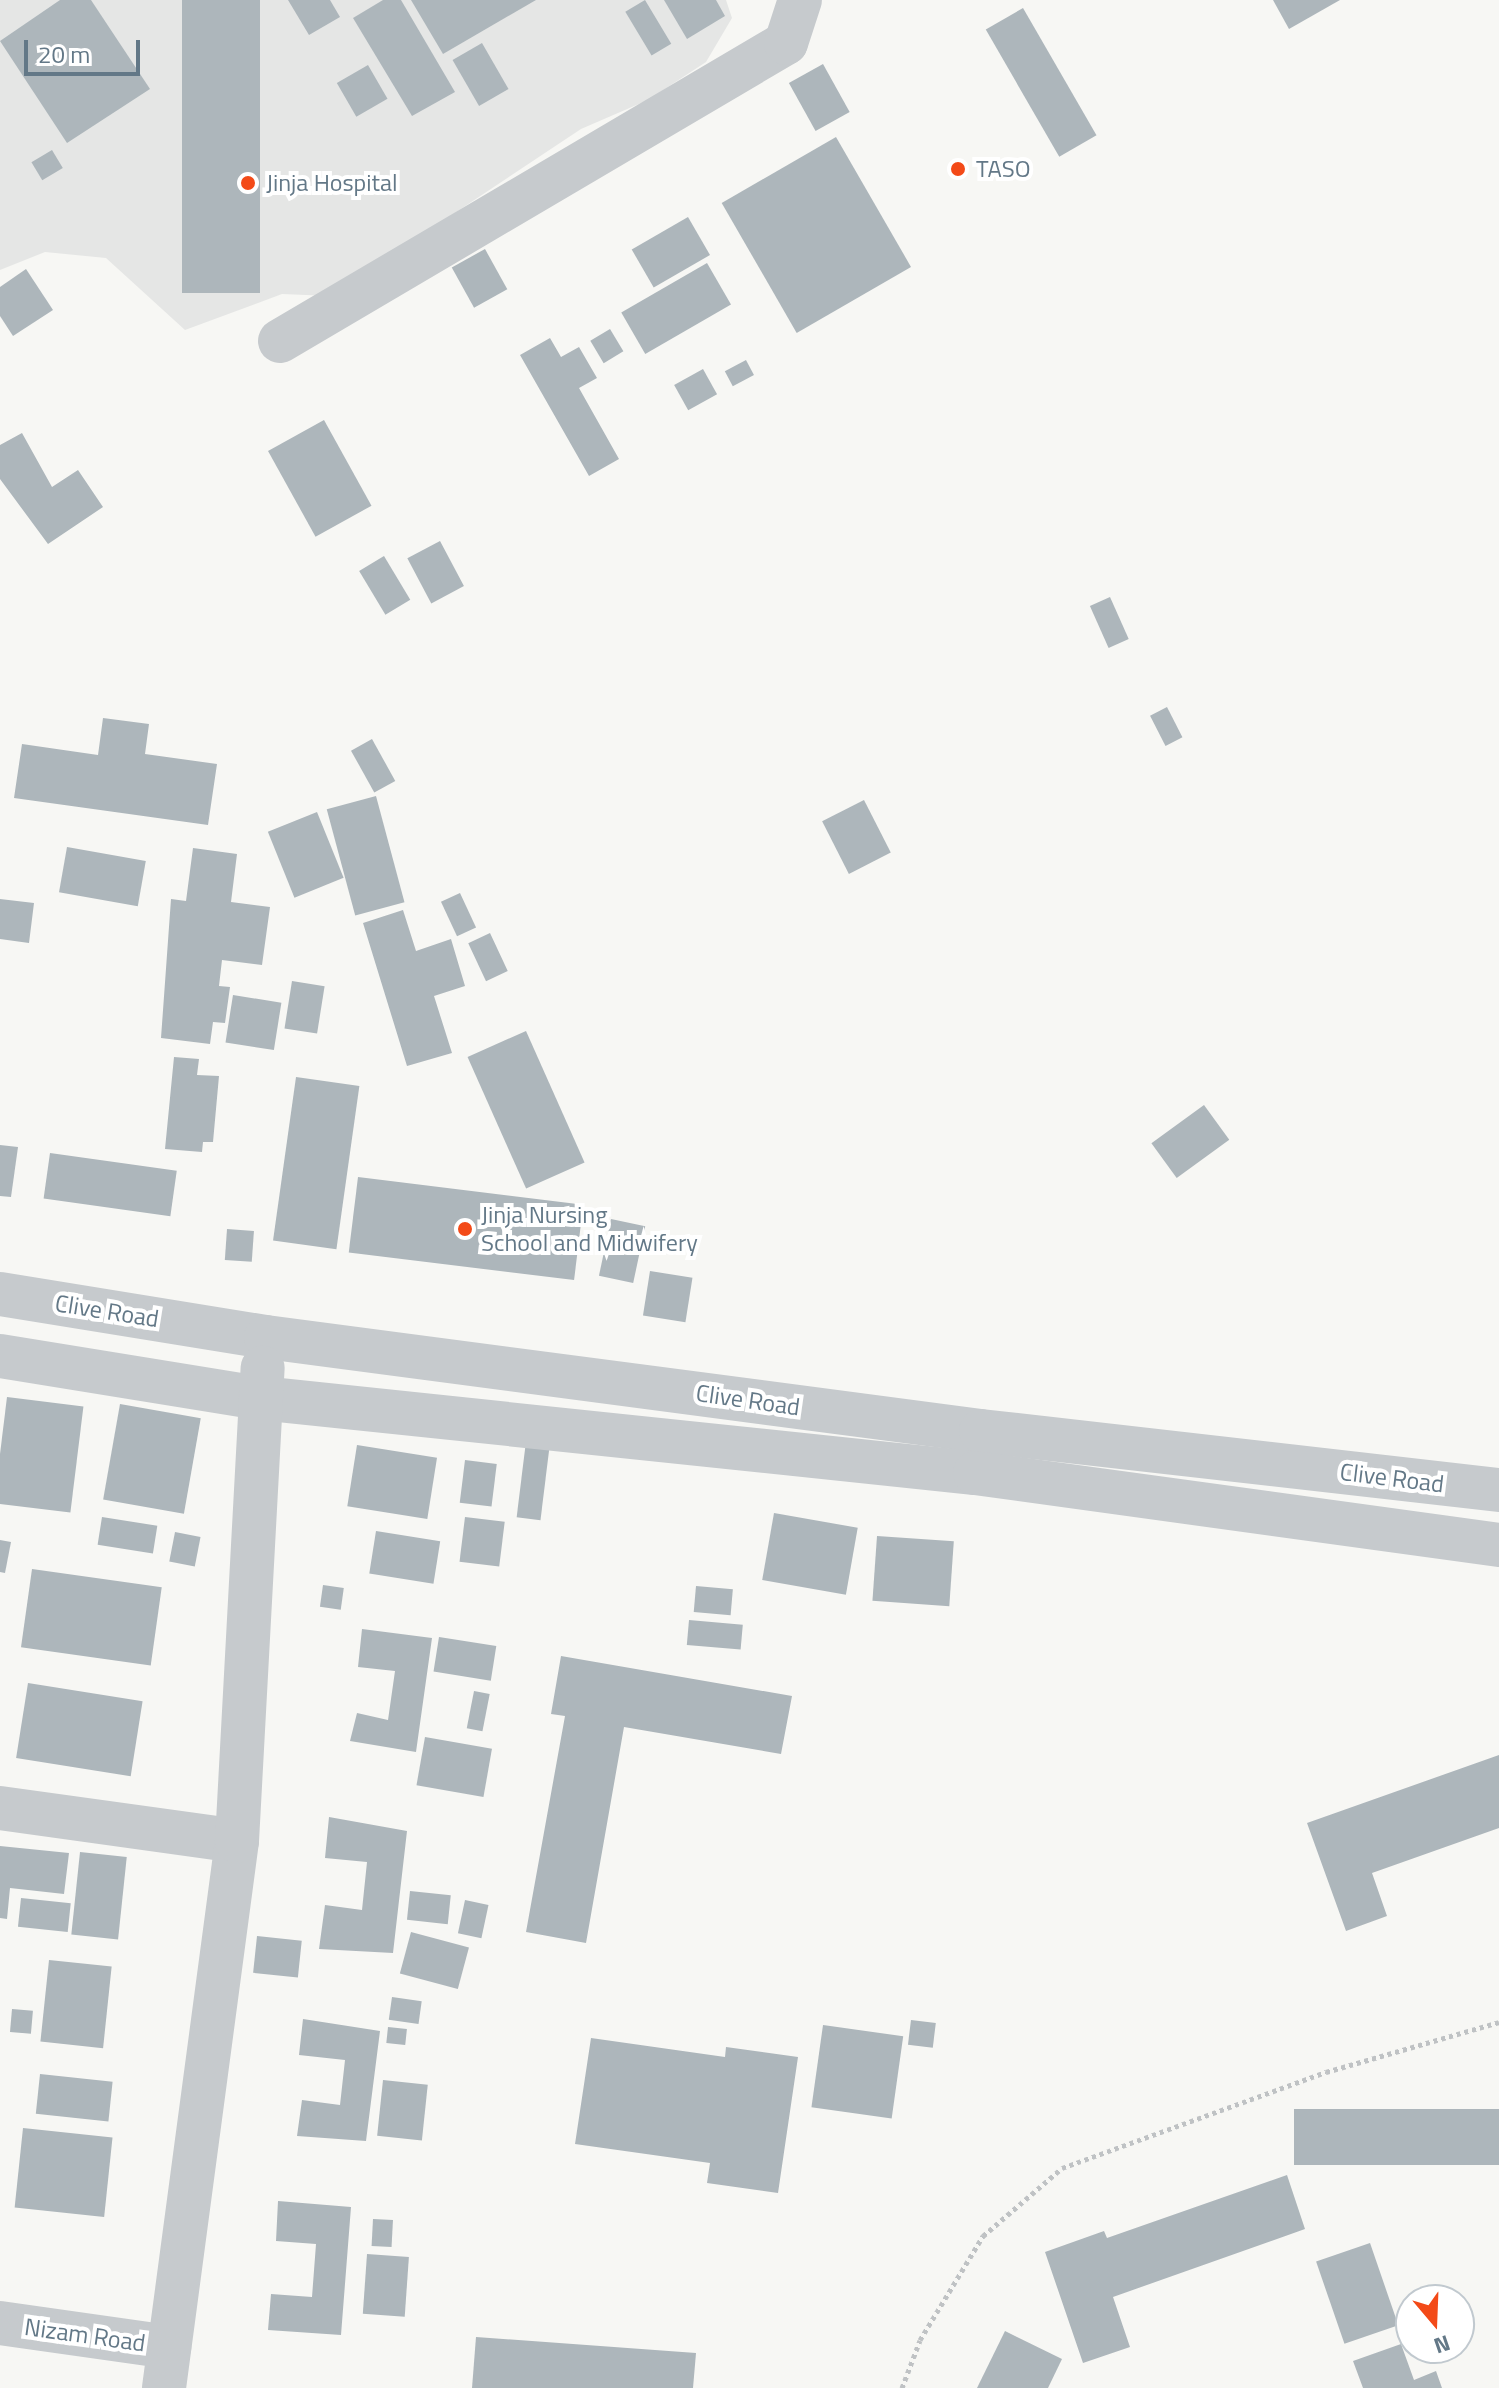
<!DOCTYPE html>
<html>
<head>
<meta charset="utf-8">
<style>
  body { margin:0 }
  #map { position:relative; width:1499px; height:2388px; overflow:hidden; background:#f7f7f4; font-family:"Titillium Web",sans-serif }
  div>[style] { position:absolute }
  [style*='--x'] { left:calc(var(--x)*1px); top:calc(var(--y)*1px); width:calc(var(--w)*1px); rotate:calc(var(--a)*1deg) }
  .built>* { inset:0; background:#e5e6e5 }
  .building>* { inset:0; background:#adb6bb; transform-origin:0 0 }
  .path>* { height:5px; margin-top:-2.5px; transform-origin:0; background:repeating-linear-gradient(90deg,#bfc2c4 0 4px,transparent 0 8px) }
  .minor>* { height:44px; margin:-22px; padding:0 22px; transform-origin:22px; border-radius:22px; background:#c6cacd }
  .dots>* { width:22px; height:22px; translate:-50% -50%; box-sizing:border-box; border:4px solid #fff; border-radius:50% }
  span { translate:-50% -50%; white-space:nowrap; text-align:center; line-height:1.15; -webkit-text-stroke:8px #fff; paint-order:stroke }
  .poi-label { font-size:24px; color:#637887 }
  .left { translate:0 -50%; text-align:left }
  .street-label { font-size:24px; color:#637887 }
  .north { position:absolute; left:1395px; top:2284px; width:80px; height:80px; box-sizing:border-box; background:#fff; border:2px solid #c1c9cf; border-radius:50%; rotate:161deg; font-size:22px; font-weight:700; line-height:32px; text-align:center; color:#637887 }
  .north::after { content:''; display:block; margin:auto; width:28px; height:36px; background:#f34a18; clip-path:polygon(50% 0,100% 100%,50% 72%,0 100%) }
  .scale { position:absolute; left:24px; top:40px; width:116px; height:36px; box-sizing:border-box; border:4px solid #637887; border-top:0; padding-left:10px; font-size:24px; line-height:28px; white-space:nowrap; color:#637887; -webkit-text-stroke:6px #fff; paint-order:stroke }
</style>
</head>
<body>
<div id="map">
  <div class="built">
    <div style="clip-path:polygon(0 0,726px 0,732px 18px,706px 62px,648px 100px,581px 129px,330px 296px,282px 294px,185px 330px,106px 258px,45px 252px,0 270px)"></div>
  </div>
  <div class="building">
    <div style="clip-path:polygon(60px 0,91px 0,150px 89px,67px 143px,0 41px)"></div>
    <div style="left:182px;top:0;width:78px;height:293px"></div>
    <div style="clip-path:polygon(288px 0,330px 0,340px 17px,309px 35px)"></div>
    <div style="clip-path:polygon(383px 0,401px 0,455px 92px,412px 116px,353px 18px)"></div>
    <div style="clip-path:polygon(411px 0,536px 0,443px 54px)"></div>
    <div style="left:645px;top:0;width:51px;height:23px;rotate:59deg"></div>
    <div style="clip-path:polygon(664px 0,716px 0,725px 16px,687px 39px)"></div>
    <div style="clip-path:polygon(1273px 0,1340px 0,1289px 29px)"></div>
    <div style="left:1023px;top:8px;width:147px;height:43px;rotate:60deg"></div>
    <div style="left:482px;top:43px;width:53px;height:34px;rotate:60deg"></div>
    <div style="left:823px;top:64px;width:55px;height:39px;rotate:61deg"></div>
    <div style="left:368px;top:65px;width:39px;height:36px;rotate:60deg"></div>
    <div style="left:836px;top:137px;width:150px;height:132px;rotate:60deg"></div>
    <div style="left:52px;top:150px;width:21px;height:24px;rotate:59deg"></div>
    <div style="left:688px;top:217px;width:44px;height:65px;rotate:60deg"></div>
    <div style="left:485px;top:249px;width:46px;height:38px;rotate:61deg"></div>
    <div style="left:707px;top:263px;width:48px;height:99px;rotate:60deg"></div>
    <div style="clip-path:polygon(26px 269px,53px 310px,13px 336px,0 316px,0 287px)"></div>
    <div style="left:610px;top:329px;width:26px;height:23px;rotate:59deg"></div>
    <div style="clip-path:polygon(550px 338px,561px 357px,579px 347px,597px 378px,579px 388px,619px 459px,589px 476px,520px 355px)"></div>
    <div style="left:746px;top:360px;width:17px;height:24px;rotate:62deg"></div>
    <div style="left:703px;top:369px;width:29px;height:33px;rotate:61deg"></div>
    <div style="left:324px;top:420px;width:98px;height:64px;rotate:61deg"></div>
    <div style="clip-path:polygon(22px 433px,52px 487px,78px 470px,103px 507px,48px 544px,0 479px,0 445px)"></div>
    <div style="left:440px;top:541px;width:51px;height:37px;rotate:62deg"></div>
    <div style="left:384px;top:556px;width:51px;height:29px;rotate:59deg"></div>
    <div style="left:1110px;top:597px;width:46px;height:22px;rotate:66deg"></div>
    <div style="left:1167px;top:707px;width:34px;height:19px;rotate:63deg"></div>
    <div style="clip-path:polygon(103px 718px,149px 724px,145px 754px,217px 764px,208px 825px,14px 798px,22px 744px,98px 755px)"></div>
    <div style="left:372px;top:739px;width:48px;height:24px;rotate:61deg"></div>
    <div style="left:376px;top:796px;width:110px;height:51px;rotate:75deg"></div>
    <div style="left:864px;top:800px;width:59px;height:47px;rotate:63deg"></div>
    <div style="left:317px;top:812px;width:71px;height:53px;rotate:68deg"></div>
    <div style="left:67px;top:847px;width:80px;height:46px;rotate:10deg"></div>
    <div style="clip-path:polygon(193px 848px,237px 854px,231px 902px,270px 907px,262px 965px,222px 960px,219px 986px,230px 987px,225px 1023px,213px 1022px,210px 1044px,161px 1038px,171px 899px,186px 901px)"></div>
    <div style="left:460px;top:893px;width:38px;height:21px;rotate:65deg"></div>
    <div style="clip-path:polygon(0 899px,34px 903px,29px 943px,0 939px)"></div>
    <div style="clip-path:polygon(403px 910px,416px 951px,451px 939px,465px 986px,434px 996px,452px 1053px,407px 1066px,363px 923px)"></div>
    <div style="left:490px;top:933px;width:42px;height:24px;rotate:65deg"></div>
    <div style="left:292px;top:981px;width:33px;height:48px;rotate:9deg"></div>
    <div style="left:233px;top:995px;width:49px;height:48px;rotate:9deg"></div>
    <div style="left:526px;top:1031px;width:144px;height:64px;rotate:66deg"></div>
    <div style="clip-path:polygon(174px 1057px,199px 1059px,197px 1075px,219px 1076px,213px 1142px,203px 1142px,202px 1152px,165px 1149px)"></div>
    <div style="left:296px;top:1077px;width:64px;height:165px;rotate:8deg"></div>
    <div style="left:1204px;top:1105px;width:43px;height:65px;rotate:54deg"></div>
    <div style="clip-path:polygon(0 1145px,18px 1147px,11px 1197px,0 1196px)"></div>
    <div style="left:50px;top:1153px;width:128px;height:46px;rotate:8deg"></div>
    <div style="left:358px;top:1177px;width:227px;height:76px;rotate:7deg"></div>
    <div style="left:611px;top:1219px;width:35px;height:58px;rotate:12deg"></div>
    <div style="left:227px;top:1229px;width:27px;height:31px;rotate:4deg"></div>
    <div style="left:650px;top:1271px;width:43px;height:45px;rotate:9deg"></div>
    <div style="left:7px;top:1397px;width:77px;height:107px;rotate:7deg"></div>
    <div style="left:120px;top:1404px;width:82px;height:97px;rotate:10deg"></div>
    <div style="left:527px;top:1433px;width:24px;height:85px;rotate:7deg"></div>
    <div style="left:357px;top:1445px;width:81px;height:62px;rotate:9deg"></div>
    <div style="left:465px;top:1460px;width:32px;height:43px;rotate:7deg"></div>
    <div style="left:774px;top:1513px;width:85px;height:68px;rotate:10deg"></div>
    <div style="left:102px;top:1517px;width:56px;height:28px;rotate:9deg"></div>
    <div style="left:465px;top:1517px;width:40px;height:45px;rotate:7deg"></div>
    <div style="left:376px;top:1531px;width:65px;height:43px;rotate:9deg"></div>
    <div style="left:175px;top:1532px;width:26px;height:30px;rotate:11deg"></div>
    <div style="left:877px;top:1536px;width:77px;height:65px;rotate:4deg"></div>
    <div style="clip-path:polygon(0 1540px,11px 1542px,5px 1573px,0 1572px)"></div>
    <div style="left:32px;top:1569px;width:131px;height:79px;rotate:8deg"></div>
    <div style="left:323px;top:1585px;width:21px;height:22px;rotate:8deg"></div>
    <div style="left:696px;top:1586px;width:37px;height:26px;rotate:5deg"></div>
    <div style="left:689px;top:1620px;width:54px;height:25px;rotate:5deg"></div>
    <div style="clip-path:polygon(362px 1629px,432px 1638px,416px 1752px,350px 1741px,357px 1713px,388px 1720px,395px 1671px,358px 1667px)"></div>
    <div style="left:439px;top:1637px;width:58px;height:35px;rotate:9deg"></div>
    <div style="clip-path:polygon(561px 1656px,792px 1696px,781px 1754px,624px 1727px,586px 1943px,526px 1932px,565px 1716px,551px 1714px)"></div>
    <div style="left:28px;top:1683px;width:116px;height:76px;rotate:9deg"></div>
    <div style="left:474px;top:1691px;width:16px;height:38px;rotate:11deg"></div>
    <div style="left:425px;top:1737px;width:68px;height:49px;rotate:10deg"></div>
    <div style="clip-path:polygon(1499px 1755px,1499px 1828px,1372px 1873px,1387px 1916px,1346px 1931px,1307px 1823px)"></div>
    <div style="clip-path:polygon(329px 1817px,407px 1831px,393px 1953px,319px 1949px,325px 1905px,362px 1910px,367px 1862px,325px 1858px)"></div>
    <div style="clip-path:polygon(0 1846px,69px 1853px,64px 1894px,10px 1888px,7px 1919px,0 1918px)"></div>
    <div style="left:80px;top:1852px;width:47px;height:83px;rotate:6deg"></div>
    <div style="left:410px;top:1891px;width:41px;height:29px;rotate:6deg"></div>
    <div style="left:21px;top:1898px;width:50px;height:29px;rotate:6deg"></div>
    <div style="left:465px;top:1900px;width:24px;height:34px;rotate:12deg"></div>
    <div style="left:411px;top:1932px;width:60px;height:43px;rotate:15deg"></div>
    <div style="left:257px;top:1936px;width:45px;height:37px;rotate:6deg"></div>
    <div style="left:49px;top:1960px;width:63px;height:82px;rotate:6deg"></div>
    <div style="left:392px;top:1997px;width:30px;height:23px;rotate:8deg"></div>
    <div style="left:12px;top:2009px;width:21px;height:23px;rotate:5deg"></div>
    <div style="clip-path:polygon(303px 2019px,380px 2031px,366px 2141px,297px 2136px,302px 2100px,340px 2105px,345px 2060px,299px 2055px)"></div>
    <div style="left:911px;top:2020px;width:25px;height:25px;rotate:7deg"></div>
    <div style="left:823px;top:2025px;width:81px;height:83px;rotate:8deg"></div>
    <div style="left:388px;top:2027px;width:19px;height:16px;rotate:6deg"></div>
    <div style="clip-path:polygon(591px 2038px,725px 2057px,726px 2047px,798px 2057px,778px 2193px,707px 2183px,710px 2163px,575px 2144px)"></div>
    <div style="left:40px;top:2074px;width:73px;height:40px;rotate:6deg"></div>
    <div style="left:383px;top:2080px;width:45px;height:56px;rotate:6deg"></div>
    <div style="left:1499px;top:2109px;width:56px;height:205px;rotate:90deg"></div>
    <div style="left:23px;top:2128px;width:90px;height:80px;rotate:6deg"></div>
    <div style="clip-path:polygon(1287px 2175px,1305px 2229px,1113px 2297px,1130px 2347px,1083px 2363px,1045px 2252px,1104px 2231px,1107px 2238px)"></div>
    <div style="clip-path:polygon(278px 2201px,351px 2207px,341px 2335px,268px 2330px,271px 2294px,312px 2297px,316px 2244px,276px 2241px)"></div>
    <div style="left:373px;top:2219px;width:20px;height:27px;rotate:3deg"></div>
    <div style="left:1370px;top:2243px;width:87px;height:57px;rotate:71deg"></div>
    <div style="left:367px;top:2254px;width:42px;height:60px;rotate:4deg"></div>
    <div style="clip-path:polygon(1005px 2331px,1062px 2359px,1048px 2388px,977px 2388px)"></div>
    <div style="clip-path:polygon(476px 2337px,696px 2353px,693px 2388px,472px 2388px)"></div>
    <div style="clip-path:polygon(1401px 2344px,1414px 2380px,1436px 2371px,1442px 2388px,1363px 2388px,1353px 2361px)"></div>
  </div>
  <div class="path">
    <div style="--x:902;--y:2388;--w:51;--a:-69.4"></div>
    <div style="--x:920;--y:2340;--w:122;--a:-58.8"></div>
    <div style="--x:983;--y:2236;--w:104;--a:-40.7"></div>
    <div style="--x:1062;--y:2168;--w:281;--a:-20"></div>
    <div style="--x:1326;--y:2072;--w:180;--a:-16.1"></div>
  </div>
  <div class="minor">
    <div style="--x:280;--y:341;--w:587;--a:-30.5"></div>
    <div style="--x:786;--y:43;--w:45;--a:-72"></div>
    <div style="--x:0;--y:1294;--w:269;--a:9.2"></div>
    <div style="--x:266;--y:1337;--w:721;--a:7.49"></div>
    <div style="--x:981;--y:1431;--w:521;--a:6.5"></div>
    <div style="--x:0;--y:1356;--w:263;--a:9.2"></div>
    <div style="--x:260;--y:1398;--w:719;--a:5.99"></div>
    <div style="--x:975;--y:1473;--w:529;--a:7.82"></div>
    <div style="--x:0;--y:1808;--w:239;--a:7.9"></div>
    <div style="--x:0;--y:2323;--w:171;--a:8.1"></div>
    <div style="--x:164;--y:2388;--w:552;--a:-82.4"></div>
    <div style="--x:237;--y:1841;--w:474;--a:-86.9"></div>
  </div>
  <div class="dots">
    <div style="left:958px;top:169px;background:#f34a18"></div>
    <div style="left:248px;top:183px;background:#f34a18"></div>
    <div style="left:465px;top:1229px;background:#f34a18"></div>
  </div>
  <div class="poi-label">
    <span class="left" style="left:976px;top:169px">TASO</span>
    <span class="left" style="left:266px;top:183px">Jinja Hospital</span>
    <span class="left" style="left:481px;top:1229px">Jinja Nursing<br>School and Midwifery</span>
  </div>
  <div class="street-label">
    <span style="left:107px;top:1311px;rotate:9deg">Clive Road</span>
    <span style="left:748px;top:1400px;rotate:8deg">Clive Road</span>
    <span style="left:1392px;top:1478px;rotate:7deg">Clive Road</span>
    <span style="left:85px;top:2335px;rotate:8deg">Nizam Road</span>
  </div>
  <div class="north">N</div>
  <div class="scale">20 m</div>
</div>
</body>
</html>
